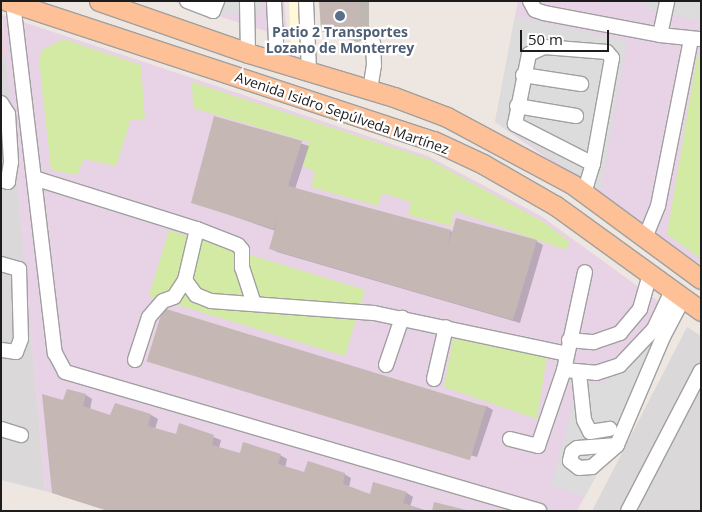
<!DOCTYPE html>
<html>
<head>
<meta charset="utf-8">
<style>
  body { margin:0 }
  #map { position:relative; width:702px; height:512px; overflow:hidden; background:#eee7e1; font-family:"Open Sans",sans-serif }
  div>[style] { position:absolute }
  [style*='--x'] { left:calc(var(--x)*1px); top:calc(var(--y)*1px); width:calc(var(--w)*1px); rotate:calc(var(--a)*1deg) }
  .residential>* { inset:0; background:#dad8d9 }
  .commercial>* { inset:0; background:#efcfd3 }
  .industrial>* { inset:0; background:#e7d2e6 }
  .education>* { inset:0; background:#fff9d8 }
  .grass>* { inset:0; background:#d2eaa4; transform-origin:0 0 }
  .parking>* { inset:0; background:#dcdcdc }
  .shadow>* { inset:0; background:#0003 }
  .building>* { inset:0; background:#c5b8b4; transform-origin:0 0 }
  .roads { filter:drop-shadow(1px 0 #a0a0a0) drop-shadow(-1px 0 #a0a0a0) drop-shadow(0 1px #a0a0a0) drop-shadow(0 -1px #a0a0a0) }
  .minor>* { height:14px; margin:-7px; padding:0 7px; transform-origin:7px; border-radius:7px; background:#fff }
  .major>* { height:19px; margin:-9.5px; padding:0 9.5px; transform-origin:9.5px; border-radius:9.5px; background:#fec096 }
  .dots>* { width:14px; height:14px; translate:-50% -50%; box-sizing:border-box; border:2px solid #fff; border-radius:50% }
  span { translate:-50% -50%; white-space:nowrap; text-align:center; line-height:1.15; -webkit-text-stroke:4.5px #fff; paint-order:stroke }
  .service-label { font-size:14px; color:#4e5e75; font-weight:700 }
  .street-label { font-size:14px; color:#1c1c1c }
  .frame { position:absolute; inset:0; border:2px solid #1c1c1c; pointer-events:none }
  .scale { position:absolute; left:520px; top:30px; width:89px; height:22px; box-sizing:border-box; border:2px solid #1c1c1c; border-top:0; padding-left:6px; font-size:15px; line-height:18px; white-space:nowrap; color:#1c1c1c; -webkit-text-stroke:4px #fff; paint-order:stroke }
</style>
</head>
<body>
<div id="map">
  <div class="residential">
    <div style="clip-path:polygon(1px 56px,6px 57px,45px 491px,1px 480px)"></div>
    <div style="clip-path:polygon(687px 327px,701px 336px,701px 511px,592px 511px)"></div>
  </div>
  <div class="commercial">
    <div style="clip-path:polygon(1px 21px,2px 22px,6px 57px,1px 56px)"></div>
  </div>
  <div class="industrial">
    <div style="clip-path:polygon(172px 1px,284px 1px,287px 38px,215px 15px)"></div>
    <div style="clip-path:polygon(518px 1px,701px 1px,701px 265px,495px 122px)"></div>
    <div style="clip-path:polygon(2px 15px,428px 156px,541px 216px,680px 317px,577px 511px,113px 511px,45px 491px)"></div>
  </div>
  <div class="education">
    <div style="clip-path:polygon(289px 1px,310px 1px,313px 60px,291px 49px)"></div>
  </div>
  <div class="grass">
    <div style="clip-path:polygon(63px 39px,141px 65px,145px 120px,131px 119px,116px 166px,84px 159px,77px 175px,51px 170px,39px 60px,42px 50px)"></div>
    <div style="clip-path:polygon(701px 55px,701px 259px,667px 234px,697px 57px)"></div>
    <div style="clip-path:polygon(192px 82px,428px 159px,542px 221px,569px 241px,567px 250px,454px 211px,451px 226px,408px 215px,411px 202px,382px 193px,378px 206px,311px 187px,315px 172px,303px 166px,309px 142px,193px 108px)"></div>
    <div style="left:169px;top:230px;width:205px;height:69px;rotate:17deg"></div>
    <div style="clip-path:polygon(454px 334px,547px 356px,537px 419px,444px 387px)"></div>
  </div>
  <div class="parking">
    <div style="clip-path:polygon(176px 1px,261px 1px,262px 13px,215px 15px)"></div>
    <div style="clip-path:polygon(646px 1px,701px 1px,701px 21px,645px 9px)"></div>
    <div style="clip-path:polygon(515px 16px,627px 41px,601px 190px,495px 122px)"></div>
    <div style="clip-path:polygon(660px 328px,671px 334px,585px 497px,551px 486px,577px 389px,583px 384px,599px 384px,627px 370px)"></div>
  </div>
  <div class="shadow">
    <div style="clip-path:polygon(321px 1px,369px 1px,369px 39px,357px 42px,322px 31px)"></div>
    <div style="clip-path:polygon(215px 117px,309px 146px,295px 189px,453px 232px,536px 241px,543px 245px,520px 323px,277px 252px,270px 248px,276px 231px,192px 202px)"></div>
    <div style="clip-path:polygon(151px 361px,486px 406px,493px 410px,477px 457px)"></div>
    <div style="clip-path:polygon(86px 395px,92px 399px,90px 410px,111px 416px,116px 405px,151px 415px,158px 419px,155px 429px,177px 435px,180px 424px,221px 440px,219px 448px,241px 455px,280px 455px,287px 459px,285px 468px,305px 474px,344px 474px,351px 478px,349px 487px,371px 495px,374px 484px,407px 493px,413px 497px,410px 507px,425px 511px,108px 511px,61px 496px,53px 492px,64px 402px)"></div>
  </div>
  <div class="building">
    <div style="clip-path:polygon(319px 1px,360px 1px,360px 34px,346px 38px,321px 31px)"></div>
    <div style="clip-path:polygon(214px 116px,302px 141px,288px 186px,451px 230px,448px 246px,456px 218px,537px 240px,513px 320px,269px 249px,278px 218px,274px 229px,191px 203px)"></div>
    <div style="left:163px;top:308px;width:338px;height:56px;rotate:17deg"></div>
    <div style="clip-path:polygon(67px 389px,86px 394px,83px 406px,110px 415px,115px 403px,151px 414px,148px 426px,176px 434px,179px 423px,214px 435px,212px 445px,240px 453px,243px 442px,281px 454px,278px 464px,304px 472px,308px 461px,345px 473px,343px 484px,370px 494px,373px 482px,407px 492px,403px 503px,428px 511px,111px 511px,52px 493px,42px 394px,63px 400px)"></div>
    <div style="clip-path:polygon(434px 502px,466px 510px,466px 511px,432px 511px)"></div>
  </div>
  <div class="roads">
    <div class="minor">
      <div style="--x:187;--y:1;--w:28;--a:21"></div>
      <div style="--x:213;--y:11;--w:11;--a:-68"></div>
      <div style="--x:247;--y:1;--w:52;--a:88.9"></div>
      <div style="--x:274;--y:1;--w:61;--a:87.2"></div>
      <div style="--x:306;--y:1;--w:70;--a:87.5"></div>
      <div style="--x:530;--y:1;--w:10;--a:61"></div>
      <div style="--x:535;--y:10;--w:9;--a:18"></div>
      <div style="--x:544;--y:13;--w:118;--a:10.7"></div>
      <div style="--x:660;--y:35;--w:39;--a:6"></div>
      <div style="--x:13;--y:3;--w:353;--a:83.2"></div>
      <div style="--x:55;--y:353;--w:21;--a:62"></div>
      <div style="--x:65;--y:372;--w:494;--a:16.3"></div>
      <div style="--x:660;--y:35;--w:35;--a:-78"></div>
      <div style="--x:544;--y:47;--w:63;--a:4.5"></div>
      <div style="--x:607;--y:52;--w:8;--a:50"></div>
      <div style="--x:612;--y:58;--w:108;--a:100.2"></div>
      <div style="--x:593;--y:164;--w:88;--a:-152.9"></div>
      <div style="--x:515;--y:124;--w:71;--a:-78.7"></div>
      <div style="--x:529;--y:54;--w:17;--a:-25"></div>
      <div style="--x:523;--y:75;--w:59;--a:8.8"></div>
      <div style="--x:370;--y:90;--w:24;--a:-81"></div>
      <div style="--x:374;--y:66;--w:23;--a:-92"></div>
      <div style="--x:1;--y:103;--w:13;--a:58"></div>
      <div style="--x:8;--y:114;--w:48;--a:86.4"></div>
      <div style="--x:11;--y:162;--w:20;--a:99"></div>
      <div style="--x:8;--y:182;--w:7;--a:-164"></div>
      <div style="--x:517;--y:106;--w:60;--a:9.6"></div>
      <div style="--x:34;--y:178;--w:171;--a:17.4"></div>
      <div style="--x:584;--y:193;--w:30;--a:-73"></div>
      <div style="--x:645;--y:238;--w:35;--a:-68"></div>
      <div style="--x:658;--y:206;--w:170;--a:-78.8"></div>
      <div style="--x:1;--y:264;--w:19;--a:16"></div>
      <div style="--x:19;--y:269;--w:70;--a:88.4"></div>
      <div style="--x:21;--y:339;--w:14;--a:111"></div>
      <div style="--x:16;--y:352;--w:15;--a:-172"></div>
      <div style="--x:254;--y:304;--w:38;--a:-108"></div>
      <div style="--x:242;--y:268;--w:18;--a:-90"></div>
      <div style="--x:242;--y:250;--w:6;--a:-129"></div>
      <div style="--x:238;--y:245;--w:44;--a:-158.7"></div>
      <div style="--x:197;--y:229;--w:52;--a:103.2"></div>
      <div style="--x:185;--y:280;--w:19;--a:54"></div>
      <div style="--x:196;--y:295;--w:16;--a:22"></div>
      <div style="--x:211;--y:301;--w:163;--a:4.2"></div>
      <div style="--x:374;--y:313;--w:197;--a:12"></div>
      <div style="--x:569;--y:340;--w:25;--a:5"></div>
      <div style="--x:594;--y:342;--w:28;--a:-19"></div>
      <div style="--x:620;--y:333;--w:31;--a:-50"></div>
      <div style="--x:640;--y:309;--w:36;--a:-74"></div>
      <div style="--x:135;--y:360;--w:45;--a:-72"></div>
      <div style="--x:149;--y:317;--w:21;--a:-49"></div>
      <div style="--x:163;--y:301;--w:12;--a:-20"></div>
      <div style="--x:174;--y:297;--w:20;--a:-57"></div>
      <div style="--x:386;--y:365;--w:50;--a:-71.2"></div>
      <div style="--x:564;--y:370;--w:32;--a:5"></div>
      <div style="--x:596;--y:373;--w:25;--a:-18"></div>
      <div style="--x:620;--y:365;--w:50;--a:-46.6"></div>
      <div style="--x:654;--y:329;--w:42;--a:-64.7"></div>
      <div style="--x:579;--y:373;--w:47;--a:83.9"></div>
      <div style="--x:584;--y:420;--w:13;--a:63"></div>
      <div style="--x:590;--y:432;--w:20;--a:-9"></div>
      <div style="--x:434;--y:379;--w:53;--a:-77"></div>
      <div style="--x:1;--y:429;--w:21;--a:17"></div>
      <div style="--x:510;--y:439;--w:29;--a:14"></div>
      <div style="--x:538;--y:446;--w:80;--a:-71.1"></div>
      <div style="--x:564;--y:370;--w:100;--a:-77.9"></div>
      <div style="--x:617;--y:445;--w:40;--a:175.7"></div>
      <div style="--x:577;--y:448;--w:6;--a:141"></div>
      <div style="--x:572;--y:452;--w:9;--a:103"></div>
      <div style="--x:570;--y:461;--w:11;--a:38"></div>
      <div style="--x:579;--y:468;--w:13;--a:-4"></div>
      <div style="--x:592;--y:467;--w:33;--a:-41"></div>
      <div style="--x:617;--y:445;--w:120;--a:-66.9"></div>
      <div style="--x:664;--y:335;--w:41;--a:-62.2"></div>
      <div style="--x:628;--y:511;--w:158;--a:-62.5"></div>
    </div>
    <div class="major">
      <div style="--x:7;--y:1;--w:449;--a:18.2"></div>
      <div style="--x:434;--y:141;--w:54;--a:25.1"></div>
      <div style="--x:483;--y:164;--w:84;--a:29.9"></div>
      <div style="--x:556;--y:206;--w:179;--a:35.9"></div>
      <div style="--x:99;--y:1;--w:158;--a:19.2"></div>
      <div style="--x:248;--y:53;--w:152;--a:16.8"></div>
      <div style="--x:394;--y:97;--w:57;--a:20.7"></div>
      <div style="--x:447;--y:117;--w:142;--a:28.2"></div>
      <div style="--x:572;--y:184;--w:160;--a:36.4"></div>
    </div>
  </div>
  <div class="dots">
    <div style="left:340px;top:16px;background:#5c6f8a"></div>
  </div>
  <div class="service-label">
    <span style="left:340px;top:40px">Patio 2 Transportes<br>Lozano de Monterrey</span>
  </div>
  <div class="street-label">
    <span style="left:342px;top:113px;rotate:19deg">Avenida Isidro Sepúlveda Martínez</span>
  </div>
  <div class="frame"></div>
  <div class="scale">50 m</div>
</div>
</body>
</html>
